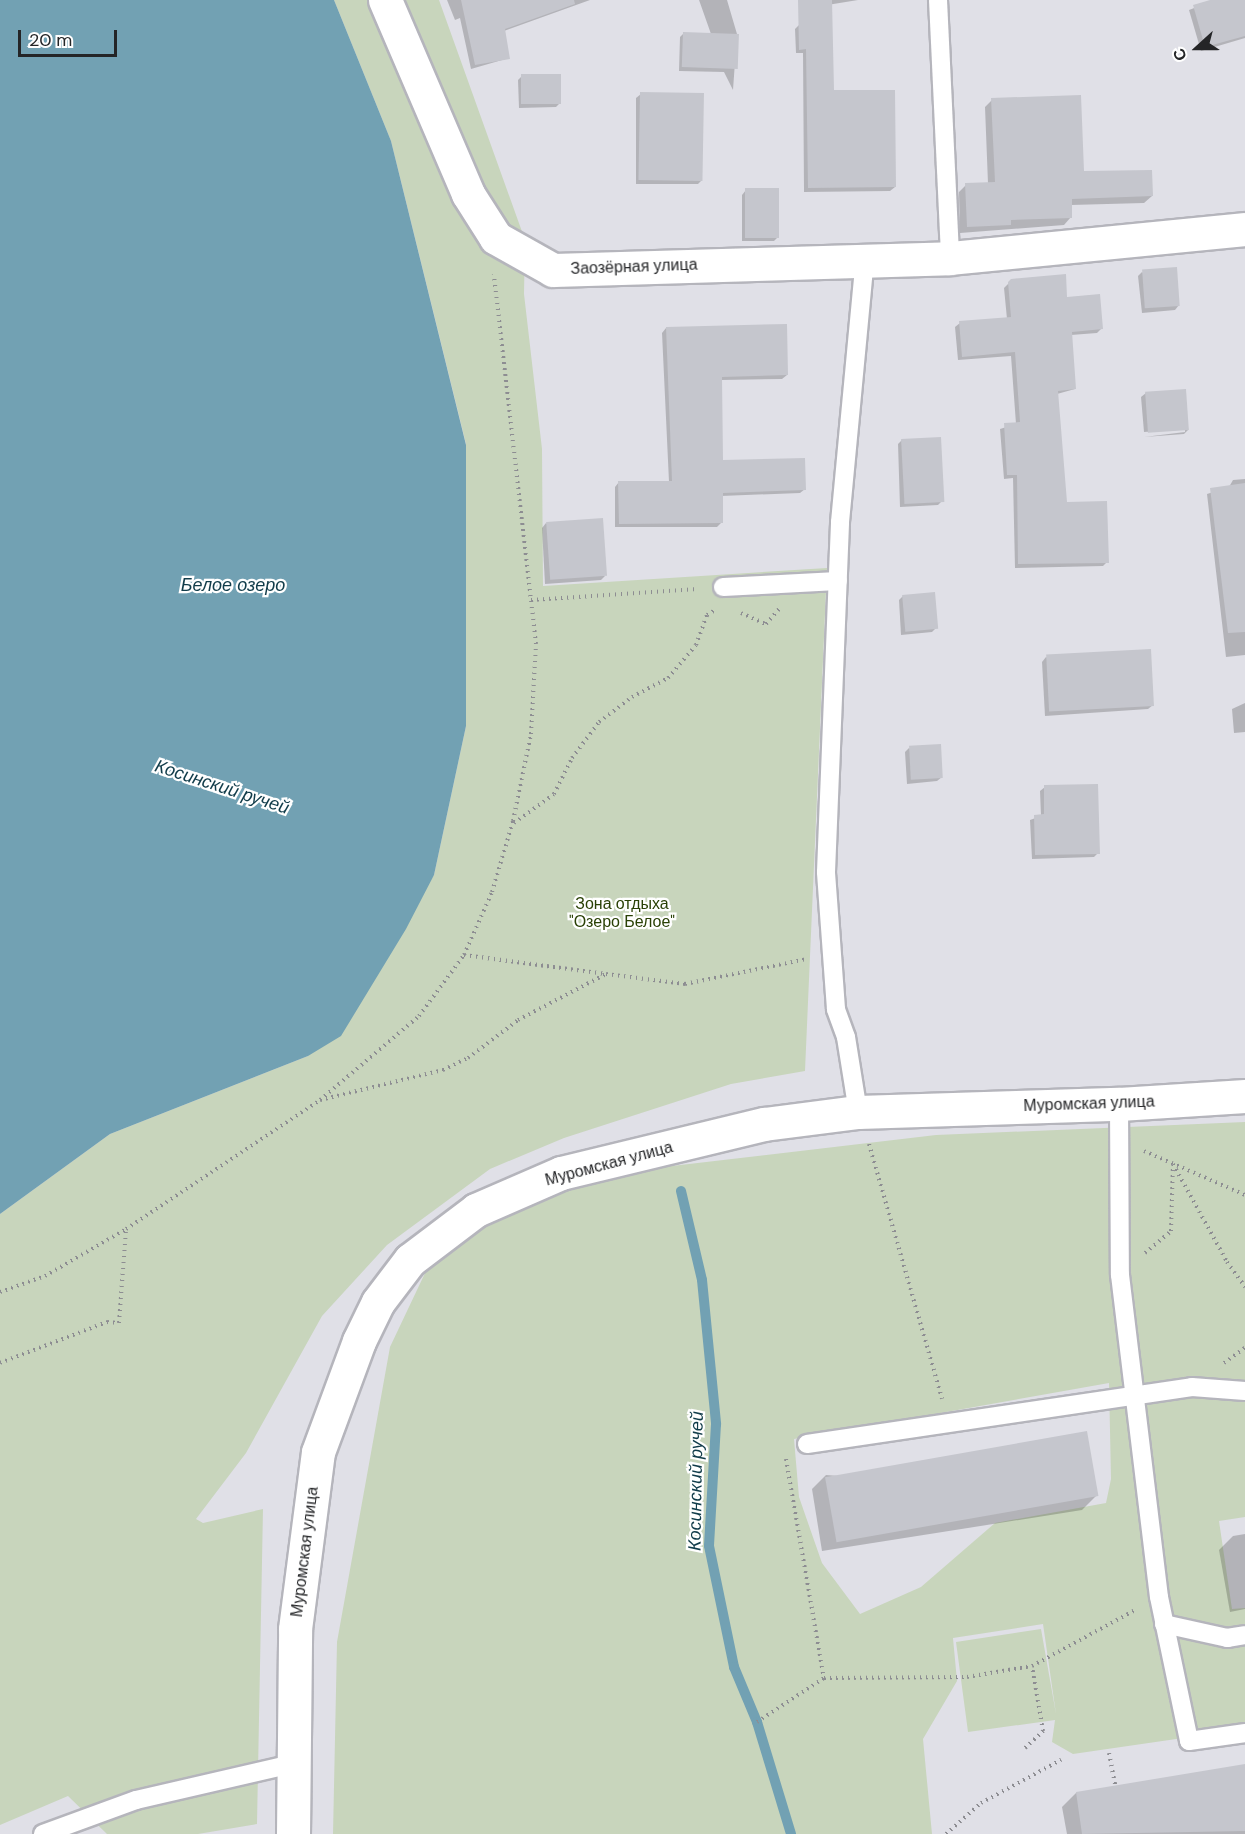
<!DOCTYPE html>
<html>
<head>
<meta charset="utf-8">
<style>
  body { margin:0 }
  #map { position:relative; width:1245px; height:1834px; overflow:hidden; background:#e0e0e7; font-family:"DM Sans",sans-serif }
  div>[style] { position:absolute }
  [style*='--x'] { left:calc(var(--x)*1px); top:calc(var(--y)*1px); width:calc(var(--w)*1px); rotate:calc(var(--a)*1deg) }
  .green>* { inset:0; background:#c8d5bc }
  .water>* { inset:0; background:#72a1b3 }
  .shadow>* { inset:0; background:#0003 }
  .stream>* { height:10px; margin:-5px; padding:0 5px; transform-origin:5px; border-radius:5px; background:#72a1b3 }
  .building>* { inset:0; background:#c5c6cd; transform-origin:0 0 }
  .path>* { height:4px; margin-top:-2px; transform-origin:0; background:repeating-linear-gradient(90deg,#8d8d92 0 1.5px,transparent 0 6px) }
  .roads { filter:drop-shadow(2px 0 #b5b5bc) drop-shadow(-2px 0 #b5b5bc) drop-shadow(0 2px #b5b5bc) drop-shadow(0 -2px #b5b5bc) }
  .lane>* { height:18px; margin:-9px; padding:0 9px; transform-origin:9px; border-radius:9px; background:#fff }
  .street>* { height:33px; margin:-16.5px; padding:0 16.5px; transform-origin:16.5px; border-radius:16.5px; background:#fff }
  .secondary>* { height:33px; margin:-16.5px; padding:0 16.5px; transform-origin:16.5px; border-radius:16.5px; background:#fff }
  span { translate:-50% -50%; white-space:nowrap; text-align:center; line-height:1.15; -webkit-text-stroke:4.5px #fff; paint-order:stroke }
  .street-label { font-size:16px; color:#242527 }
  .park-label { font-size:16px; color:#2a4106 }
  .water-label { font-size:18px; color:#113c4a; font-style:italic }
  .north { position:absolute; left:1167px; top:18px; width:60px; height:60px; -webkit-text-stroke:4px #fff; paint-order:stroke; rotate:249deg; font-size:16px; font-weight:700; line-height:24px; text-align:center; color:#242527 }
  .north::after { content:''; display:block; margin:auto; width:21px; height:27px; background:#242527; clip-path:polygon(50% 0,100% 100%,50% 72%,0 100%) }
  .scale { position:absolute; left:18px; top:30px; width:99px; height:27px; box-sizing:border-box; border:3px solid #242527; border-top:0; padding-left:8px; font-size:18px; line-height:21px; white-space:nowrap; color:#242527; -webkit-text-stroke:4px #fff; paint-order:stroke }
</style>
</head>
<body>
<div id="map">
  <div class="green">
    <div style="clip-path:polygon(334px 0,439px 0,525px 240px,524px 294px,542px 449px,543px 586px,827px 568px,805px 1071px,731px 1084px,564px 1138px,490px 1169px,387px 1245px,322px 1316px,246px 1453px,196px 1519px,203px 1523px,263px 1509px,257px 1824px,198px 1834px,107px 1834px,68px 1796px,0 1825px,0 1214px,110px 1134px,308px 1056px,434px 875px,466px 726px,466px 444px,391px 141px)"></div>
    <div style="clip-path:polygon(evenodd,1245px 1122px,1245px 1517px,1219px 1521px,1232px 1609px,1245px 1608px,1245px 1729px,1073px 1754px,1052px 1742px,1055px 1720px,968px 1732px,956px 1642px,1041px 1629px,1056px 1714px,1043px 1624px,953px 1638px,957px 1681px,923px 1739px,932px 1834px,333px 1834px,337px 1642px,390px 1347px,435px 1252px,527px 1202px,629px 1171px,936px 1135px,1245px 1122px,1109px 1383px,1111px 1479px,1106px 1503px,995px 1523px,921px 1587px,860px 1614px,822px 1563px,799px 1497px,794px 1439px,1109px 1383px)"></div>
  </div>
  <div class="water">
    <div style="clip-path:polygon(0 0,334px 0,391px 141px,466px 445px,466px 726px,434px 875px,406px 929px,341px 1036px,308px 1056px,110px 1134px,0 1214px)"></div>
  </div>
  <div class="shadow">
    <div style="clip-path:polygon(447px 0,590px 0,504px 31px,509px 58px,471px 69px,460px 18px,455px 20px)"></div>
    <div style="clip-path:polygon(699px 0,727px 0,737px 34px,733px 90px,724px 72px,679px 71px,680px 37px,684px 33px,711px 34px)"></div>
    <div style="clip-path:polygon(807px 0,858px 0,809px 8px)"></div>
    <div style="clip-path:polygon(1215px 0,1245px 0,1245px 38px,1201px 51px,1189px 10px)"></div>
    <div style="clip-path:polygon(799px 25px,833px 92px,895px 187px,890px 191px,804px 192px,803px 53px,796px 53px,795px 29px)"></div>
    <div style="clip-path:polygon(522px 76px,560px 103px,556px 107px,519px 108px,518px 80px)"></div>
    <div style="clip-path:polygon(641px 94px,702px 180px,698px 184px,636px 184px,636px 98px)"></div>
    <div style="clip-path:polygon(992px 100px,1082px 173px,1152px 196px,1144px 203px,1071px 205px,1071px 217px,1064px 225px,960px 233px,959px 192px,966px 185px,988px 184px,985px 107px)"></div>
    <div style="clip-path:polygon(746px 190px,778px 237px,774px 241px,742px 241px,742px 195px)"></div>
    <div style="clip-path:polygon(1142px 272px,1179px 305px,1175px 310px,1142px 313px,1138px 276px)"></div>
    <div style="clip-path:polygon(1012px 280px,1066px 298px,1101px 329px,1097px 333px,1071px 335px,1075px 389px,1057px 394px,1066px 503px,1107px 562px,1103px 566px,1015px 568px,1013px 478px,1004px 479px,1000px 429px,1016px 424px,1011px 356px,958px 360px,955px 327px,960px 323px,1007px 319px,1004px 288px)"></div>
    <div style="clip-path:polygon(666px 328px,787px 375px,782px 379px,721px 380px,721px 462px,805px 489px,800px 493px,721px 496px,721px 523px,717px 527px,615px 527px,615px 487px,619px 482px,669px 482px,662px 333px)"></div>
    <div style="clip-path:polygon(1146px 393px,1188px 430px,1184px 434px,1144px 437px,1185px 432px,1185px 429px,1144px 432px,1141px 397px)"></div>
    <div style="clip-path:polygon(902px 440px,942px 501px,938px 505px,900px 507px,898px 444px)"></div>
    <div style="clip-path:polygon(1245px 479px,1245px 655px,1226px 657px,1207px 494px,1229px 487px,1233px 480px)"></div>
    <div style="clip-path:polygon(546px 523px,605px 576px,601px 580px,545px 584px,542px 528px)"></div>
    <div style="clip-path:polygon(903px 596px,936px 628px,932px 632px,901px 635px,899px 600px)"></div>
    <div style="clip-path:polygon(1046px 657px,1153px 705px,1148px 709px,1045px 716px,1042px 662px)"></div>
    <div style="clip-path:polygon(1245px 703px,1245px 732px,1234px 733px,1232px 709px)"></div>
    <div style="clip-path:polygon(909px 748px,942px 777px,937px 781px,907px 784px,905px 752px)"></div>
    <div style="clip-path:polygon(1045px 787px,1098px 853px,1094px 857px,1032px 859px,1030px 820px,1041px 816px,1040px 791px)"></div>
    <div style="clip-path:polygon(826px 1475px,1096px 1496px,1082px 1510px,822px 1551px,812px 1489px)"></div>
    <div style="clip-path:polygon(1245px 1534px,1245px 1609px,1230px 1612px,1219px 1550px,1233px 1536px)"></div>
    <div style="clip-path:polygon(1245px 1766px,1245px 1834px,1067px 1834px,1062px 1807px,1076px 1793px)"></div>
  </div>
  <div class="stream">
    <div style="--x:681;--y:1191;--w:91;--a:76.7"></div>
    <div style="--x:702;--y:1280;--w:145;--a:84.4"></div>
    <div style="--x:716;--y:1424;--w:122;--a:93.3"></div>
    <div style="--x:709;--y:1546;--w:124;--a:78.3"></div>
    <div style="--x:734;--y:1667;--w:60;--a:67.3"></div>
    <div style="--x:757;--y:1722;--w:117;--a:73.1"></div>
  </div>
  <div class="building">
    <div style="clip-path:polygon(461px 0,574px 0,575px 4px,505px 29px,510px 59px,475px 65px)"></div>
    <div style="clip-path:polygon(798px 0,832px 0,834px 90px,895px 90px,896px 187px,808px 188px,806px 49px,799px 50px)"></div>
    <div style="clip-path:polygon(1210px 0,1245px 0,1245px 36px,1205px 47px,1193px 5px)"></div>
    <div style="left:683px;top:32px;width:56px;height:35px;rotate:2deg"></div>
    <div style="left:561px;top:74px;width:30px;height:40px;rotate:90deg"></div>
    <div style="left:640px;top:92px;width:64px;height:88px;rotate:1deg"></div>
    <div style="clip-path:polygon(1081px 95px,1084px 171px,1152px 170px,1153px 196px,1072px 199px,1072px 218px,1011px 220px,1011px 225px,967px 227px,965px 183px,995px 182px,991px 98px)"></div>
    <div style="left:779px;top:188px;width:50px;height:34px;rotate:90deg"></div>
    <div style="left:1177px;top:267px;width:39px;height:35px;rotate:86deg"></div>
    <div style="clip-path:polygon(1066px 274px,1067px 297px,1100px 294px,1103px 329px,1072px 332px,1076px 389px,1058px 391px,1067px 502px,1107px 501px,1109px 563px,1018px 564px,1017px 475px,1007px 475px,1004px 423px,1020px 422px,1015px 352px,962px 357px,959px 321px,1011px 317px,1008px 282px,1011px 279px)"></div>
    <div style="clip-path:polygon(787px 324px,788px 375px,722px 377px,723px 460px,805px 458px,806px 490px,723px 493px,723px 523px,619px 524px,618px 481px,672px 481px,666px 327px)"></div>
    <div style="left:1186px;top:389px;width:41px;height:41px;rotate:86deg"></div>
    <div style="left:941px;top:437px;width:65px;height:40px;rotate:87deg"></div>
    <div style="clip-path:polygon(1245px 483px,1245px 632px,1228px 633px,1210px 488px)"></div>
    <div style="left:603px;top:518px;width:58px;height:57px;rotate:86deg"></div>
    <div style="left:935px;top:592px;width:37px;height:33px;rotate:85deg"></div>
    <div style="left:1151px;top:649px;width:57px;height:105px;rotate:87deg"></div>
    <div style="left:941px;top:744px;width:34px;height:32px;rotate:87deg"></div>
    <div style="clip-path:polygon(1098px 784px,1100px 854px,1035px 855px,1034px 815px,1044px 814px,1044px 785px)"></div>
    <div style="left:1087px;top:1431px;width:66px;height:266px;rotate:80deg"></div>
    <div style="clip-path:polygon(1245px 1764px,1245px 1831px,1082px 1834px,1076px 1792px)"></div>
  </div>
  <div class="path">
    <div style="--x:531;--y:600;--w:167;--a:-3.8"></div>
    <div style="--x:741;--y:613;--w:27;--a:24"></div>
    <div style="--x:766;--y:624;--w:20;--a:-49"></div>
    <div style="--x:514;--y:823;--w:49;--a:-35.9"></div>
    <div style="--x:554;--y:794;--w:40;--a:-63.4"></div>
    <div style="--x:572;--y:758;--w:45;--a:-53.1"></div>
    <div style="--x:599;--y:722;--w:41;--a:-37.1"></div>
    <div style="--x:632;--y:697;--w:41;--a:-27.8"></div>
    <div style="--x:668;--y:678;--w:43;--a:-49.7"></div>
    <div style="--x:696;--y:645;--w:32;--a:-70"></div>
    <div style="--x:707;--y:615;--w:9;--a:-32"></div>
    <div style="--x:464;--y:955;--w:143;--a:7.6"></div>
    <div style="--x:320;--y:1100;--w:127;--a:-13.7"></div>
    <div style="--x:443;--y:1070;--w:28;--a:-26"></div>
    <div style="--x:468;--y:1058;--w:63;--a:-37.2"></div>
    <div style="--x:518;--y:1020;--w:99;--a:-27.6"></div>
    <div style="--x:606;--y:974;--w:80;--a:7.2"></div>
    <div style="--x:685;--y:984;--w:125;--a:-11.6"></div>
    <div style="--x:869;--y:1144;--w:265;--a:74"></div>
    <div style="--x:1144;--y:1151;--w:110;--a:23.5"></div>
    <div style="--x:1173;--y:1164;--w:112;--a:61.1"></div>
    <div style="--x:1227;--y:1262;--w:31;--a:54"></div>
    <div style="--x:1145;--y:1253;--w:34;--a:-40"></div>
    <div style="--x:1171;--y:1231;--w:66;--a:-88.3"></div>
    <div style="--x:0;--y:1292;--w:48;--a:-19.6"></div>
    <div style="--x:45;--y:1276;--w:94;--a:-30.1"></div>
    <div style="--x:126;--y:1229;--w:233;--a:-33.6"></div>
    <div style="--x:320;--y:1100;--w:130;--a:-40.3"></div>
    <div style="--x:419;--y:1016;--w:76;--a:-53.6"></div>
    <div style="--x:464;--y:955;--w:69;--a:-66"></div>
    <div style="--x:492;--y:892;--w:74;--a:-73.5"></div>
    <div style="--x:513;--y:821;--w:89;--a:-78.3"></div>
    <div style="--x:531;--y:734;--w:90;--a:-86.8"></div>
    <div style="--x:536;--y:644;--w:372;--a:-96.5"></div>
    <div style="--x:0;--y:1363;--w:115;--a:-21"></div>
    <div style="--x:107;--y:1322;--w:12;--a:5"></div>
    <div style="--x:119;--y:1323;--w:93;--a:-85.7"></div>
    <div style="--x:1224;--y:1363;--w:26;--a:-36"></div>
    <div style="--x:786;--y:1459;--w:222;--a:80.2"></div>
    <div style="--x:757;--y:1722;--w:80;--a:-33.3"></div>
    <div style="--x:824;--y:1678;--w:143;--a:-0.4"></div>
    <div style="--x:967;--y:1677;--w:66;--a:-9.6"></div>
    <div style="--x:1032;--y:1666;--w:119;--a:-28.5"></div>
    <div style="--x:1025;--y:1748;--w:25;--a:-43"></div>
    <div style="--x:1043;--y:1731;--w:66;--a:-99.6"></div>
    <div style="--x:1109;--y:1753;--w:33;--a:79"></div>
    <div style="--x:946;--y:1834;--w:47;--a:-41.5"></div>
    <div style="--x:981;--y:1803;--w:91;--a:-28.3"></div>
  </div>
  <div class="roads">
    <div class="lane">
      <div style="--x:938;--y:0;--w:258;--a:87.3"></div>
      <div style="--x:723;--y:587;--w:115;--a:-3"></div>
      <div style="--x:1119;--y:1104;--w:171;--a:89.7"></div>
      <div style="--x:1120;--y:1275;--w:324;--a:83.1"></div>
      <div style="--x:1159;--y:1597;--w:147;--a:78.2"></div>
      <div style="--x:1189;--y:1741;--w:57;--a:-8.1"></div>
      <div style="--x:858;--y:1112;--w:76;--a:-99.1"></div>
      <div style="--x:846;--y:1037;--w:30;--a:-110"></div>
      <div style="--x:836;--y:1009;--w:137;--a:-94.2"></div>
      <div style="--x:826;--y:872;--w:350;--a:-87.7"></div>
      <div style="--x:840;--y:522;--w:265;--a:-84.6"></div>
      <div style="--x:807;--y:1444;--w:389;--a:-8.4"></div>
      <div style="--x:1192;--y:1387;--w:53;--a:4.3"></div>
      <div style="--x:1164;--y:1624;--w:65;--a:12.5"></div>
      <div style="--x:1227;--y:1638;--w:18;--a:-9"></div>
      <div style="--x:43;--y:1834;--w:99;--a:-20.1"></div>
      <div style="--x:136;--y:1800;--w:160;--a:-13"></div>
    </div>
    <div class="street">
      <div style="--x:385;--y:0;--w:211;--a:66.8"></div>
      <div style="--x:468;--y:194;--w:52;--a:57.5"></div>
      <div style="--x:496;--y:238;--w:65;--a:29.3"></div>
      <div style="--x:553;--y:270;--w:397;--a:-1.7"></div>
      <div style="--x:950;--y:258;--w:296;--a:-5.6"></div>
    </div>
    <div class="secondary">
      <div style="--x:293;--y:1834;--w:205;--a:-89.4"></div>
      <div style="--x:295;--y:1629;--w:178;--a:-82.6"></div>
      <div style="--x:318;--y:1452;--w:118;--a:-69.7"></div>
      <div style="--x:359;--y:1341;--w:43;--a:-64"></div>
      <div style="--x:378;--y:1302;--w:53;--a:-52.7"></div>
      <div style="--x:410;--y:1260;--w:83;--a:-37.1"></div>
      <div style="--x:476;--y:1210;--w:93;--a:-23.5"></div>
      <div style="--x:561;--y:1173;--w:209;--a:-13.6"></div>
      <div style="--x:764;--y:1124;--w:95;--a:-7.3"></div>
      <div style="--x:858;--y:1112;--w:261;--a:-1.8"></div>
      <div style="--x:1119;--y:1104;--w:126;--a:-3.6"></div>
    </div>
  </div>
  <div class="street-label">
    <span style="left:634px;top:267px;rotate:-2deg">Заозёрная улица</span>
    <span style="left:1089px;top:1104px;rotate:-2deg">Муромская улица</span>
    <span style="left:609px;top:1164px;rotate:-15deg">Муромская улица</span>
    <span style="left:305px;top:1552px;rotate:-83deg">Муромская улица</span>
  </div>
  <div class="park-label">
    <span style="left:622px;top:913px">Зона отдыха<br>"Озеро Белое"</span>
  </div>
  <div class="water-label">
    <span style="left:233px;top:585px">Белое озеро</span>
    <span style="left:222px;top:787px;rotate:18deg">Косинский ручей</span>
    <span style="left:696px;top:1481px;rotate:-89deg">Косинский ручей</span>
  </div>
  <div class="north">С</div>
  <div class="scale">20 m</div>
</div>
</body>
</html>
